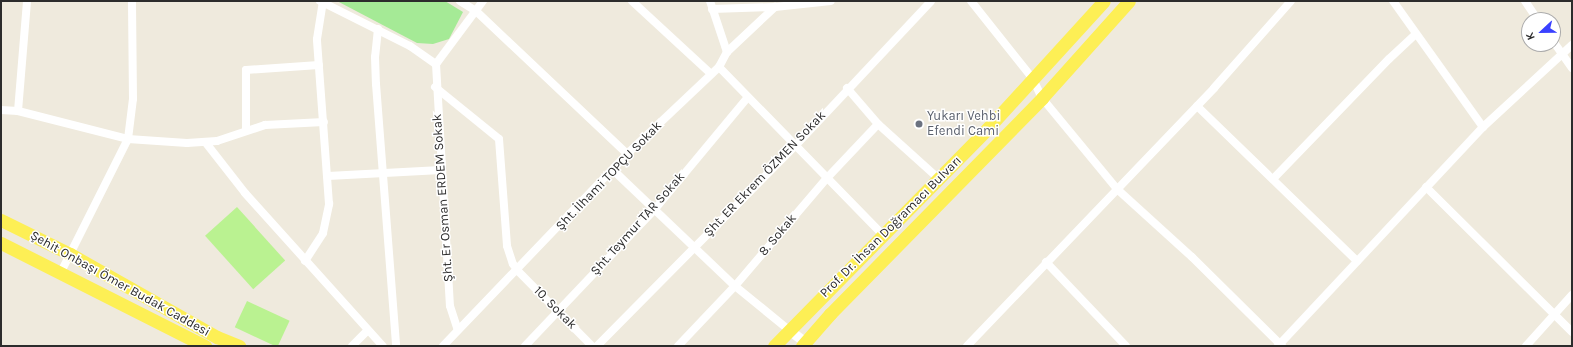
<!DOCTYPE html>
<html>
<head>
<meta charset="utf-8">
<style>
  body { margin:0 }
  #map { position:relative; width:1573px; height:347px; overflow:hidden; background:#efeadd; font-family:Karla,sans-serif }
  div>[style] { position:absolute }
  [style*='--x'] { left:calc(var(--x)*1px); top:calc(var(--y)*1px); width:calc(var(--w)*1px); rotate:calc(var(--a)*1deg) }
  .green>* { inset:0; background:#a5ea96 }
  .pitch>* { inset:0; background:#baf291; transform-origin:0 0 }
  .minor>* { height:8px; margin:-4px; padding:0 4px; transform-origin:4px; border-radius:4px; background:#fff }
  .tertiary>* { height:10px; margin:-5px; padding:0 5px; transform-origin:5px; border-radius:5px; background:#fff }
  .primary>* { height:13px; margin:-6.5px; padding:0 6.5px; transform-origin:6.5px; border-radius:6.5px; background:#fdef55 }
  .dots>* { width:11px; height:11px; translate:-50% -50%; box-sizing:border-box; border:2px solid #fff; border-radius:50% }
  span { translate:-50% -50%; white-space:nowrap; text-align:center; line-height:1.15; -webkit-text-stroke:3px #fff; paint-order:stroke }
  .worship-label { font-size:13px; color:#5b616d }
  .left { translate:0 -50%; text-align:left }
  .street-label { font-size:13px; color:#2c2c2c }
  .frame { position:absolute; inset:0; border:2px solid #2c2c2c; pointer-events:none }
  .north { position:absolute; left:1521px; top:12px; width:40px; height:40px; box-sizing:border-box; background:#fff; border:1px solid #ababab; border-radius:50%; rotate:248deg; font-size:11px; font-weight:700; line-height:16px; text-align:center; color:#2c2c2c }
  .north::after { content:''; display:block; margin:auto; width:14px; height:18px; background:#3a41ff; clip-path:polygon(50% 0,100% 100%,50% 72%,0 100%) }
</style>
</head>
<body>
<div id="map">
  <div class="green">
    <div style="clip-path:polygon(337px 1px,445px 1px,463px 12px,449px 39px,433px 44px,417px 43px)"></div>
  </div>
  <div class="pitch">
    <div style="left:237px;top:207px;width:72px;height:43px;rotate:48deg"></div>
    <div style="left:247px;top:301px;width:47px;height:29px;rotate:25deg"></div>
  </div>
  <div class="minor">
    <div style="--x:320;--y:1;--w:101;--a:26.6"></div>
    <div style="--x:410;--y:46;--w:32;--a:35"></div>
    <div style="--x:460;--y:1;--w:19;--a:32"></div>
    <div style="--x:476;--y:11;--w:208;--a:43.4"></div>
    <div style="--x:632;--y:1;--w:106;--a:42.7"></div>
    <div style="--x:710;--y:1;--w:54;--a:71.6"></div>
    <div style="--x:971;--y:1;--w:100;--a:51.5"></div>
    <div style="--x:1033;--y:79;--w:21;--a:65"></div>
    <div style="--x:1042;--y:98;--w:118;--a:50.5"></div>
    <div style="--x:1117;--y:189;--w:101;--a:42.2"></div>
    <div style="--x:1192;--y:257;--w:127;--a:44.7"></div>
    <div style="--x:1393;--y:1;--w:155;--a:54.5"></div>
    <div style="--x:1525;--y:1;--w:23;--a:56"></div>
    <div style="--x:712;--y:9;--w:63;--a:-1.8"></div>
    <div style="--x:775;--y:7;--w:56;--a:-6.1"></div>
    <div style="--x:378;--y:29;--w:28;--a:96"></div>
    <div style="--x:375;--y:57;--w:27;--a:88"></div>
    <div style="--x:376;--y:84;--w:263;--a:85.6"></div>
    <div style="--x:1553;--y:41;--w:33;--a:55"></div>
    <div style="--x:436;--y:64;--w:242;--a:86.7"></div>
    <div style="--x:450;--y:306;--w:25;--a:72"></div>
    <div style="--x:436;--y:64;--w:79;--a:-53.3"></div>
    <div style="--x:719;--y:67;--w:233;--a:45.7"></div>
    <div style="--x:435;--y:87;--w:82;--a:39.1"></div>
    <div style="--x:499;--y:139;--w:107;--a:85.7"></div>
    <div style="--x:507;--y:246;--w:19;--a:72"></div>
    <div style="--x:513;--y:264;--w:9;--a:54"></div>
    <div style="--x:518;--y:271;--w:105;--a:45.4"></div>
    <div style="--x:847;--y:88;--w:48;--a:49.3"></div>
    <div style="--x:878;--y:124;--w:82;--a:42"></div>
    <div style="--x:1197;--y:106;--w:223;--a:44.1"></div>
    <div style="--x:1;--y:110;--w:17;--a:3"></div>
    <div style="--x:18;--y:111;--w:114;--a:14.3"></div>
    <div style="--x:128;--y:139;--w:59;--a:3.9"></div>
    <div style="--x:187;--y:143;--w:30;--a:-4"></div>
    <div style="--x:217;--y:141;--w:51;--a:-18.4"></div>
    <div style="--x:265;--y:125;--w:59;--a:-2.9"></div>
    <div style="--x:18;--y:111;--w:110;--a:-85.3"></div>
    <div style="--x:246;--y:130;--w:60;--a:-90"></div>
    <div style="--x:246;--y:70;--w:73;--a:-3.9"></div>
    <div style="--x:206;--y:143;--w:63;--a:52"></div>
    <div style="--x:245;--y:193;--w:206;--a:48"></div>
    <div style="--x:613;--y:170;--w:168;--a:43.6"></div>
    <div style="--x:735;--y:286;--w:70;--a:39.2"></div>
    <div style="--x:328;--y:176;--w:113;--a:-3"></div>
    <div style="--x:1273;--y:179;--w:167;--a:-46"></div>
    <div style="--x:1389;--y:59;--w:35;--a:-43"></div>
    <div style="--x:1426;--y:187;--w:206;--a:44.8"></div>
    <div style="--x:305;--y:261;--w:33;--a:-57"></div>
    <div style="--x:323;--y:233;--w:30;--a:-78"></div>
    <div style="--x:329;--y:204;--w:165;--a:-94.2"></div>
    <div style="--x:317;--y:39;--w:37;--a:-81"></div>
    <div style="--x:1046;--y:262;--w:116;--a:46.4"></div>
    <div style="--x:60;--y:274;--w:151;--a:-63.3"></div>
    <div style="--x:128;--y:139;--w:40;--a:-82.9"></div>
    <div style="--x:133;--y:99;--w:98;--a:-90.6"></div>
    <div style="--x:352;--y:346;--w:21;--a:-45"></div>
    <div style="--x:443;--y:346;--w:266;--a:-46.2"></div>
    <div style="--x:627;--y:154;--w:127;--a:-43.4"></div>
    <div style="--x:719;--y:67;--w:17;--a:-62"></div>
    <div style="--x:727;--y:52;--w:66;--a:-43.2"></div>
    <div style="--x:525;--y:346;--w:189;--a:-46.5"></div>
    <div style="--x:655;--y:209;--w:144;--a:-50.3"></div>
    <div style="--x:597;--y:346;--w:283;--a:-45.3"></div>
    <div style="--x:796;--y:145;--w:197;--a:-46.8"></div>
    <div style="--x:678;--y:346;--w:83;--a:-46.5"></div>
    <div style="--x:735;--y:286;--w:142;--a:-49.6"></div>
    <div style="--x:827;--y:178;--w:74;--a:-46.6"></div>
    <div style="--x:967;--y:346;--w:357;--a:-46.2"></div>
    <div style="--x:1214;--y:88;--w:116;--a:-48.5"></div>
    <div style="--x:1278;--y:346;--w:300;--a:-46.9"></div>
    <div style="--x:1483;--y:127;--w:121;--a:-42.7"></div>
    <div style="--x:1526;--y:346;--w:69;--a:-48"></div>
  </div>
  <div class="tertiary">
    <div style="--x:789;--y:330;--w:21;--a:37"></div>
  </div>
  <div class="primary">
    <div style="--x:1;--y:220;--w:77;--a:26.2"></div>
    <div style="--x:70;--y:254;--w:169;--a:29.5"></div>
    <div style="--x:217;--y:337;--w:24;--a:22"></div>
    <div style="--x:1;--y:243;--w:229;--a:26.8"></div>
    <div style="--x:774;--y:346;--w:304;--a:-45.5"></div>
    <div style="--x:987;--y:129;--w:173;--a:-47.6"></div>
    <div style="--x:802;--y:346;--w:43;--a:-48.8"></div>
    <div style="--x:830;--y:314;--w:303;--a:-45.5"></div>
    <div style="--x:1042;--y:98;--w:130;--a:-48.1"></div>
  </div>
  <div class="dots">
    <div style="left:919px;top:124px;background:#6b7280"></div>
  </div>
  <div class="worship-label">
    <span class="left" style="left:927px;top:124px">Yukarı Vehbi<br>Efendi Cami</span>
  </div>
  <div class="street-label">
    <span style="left:765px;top:174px;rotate:-46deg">Şht. ER Ekrem ÖZMEN Sokak</span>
    <span style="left:609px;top:176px;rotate:-46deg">Şht. İlhami TOPÇU Sokak</span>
    <span style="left:443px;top:198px;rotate:-94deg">Şht. Er Osman ERDEM Sokak</span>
    <span style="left:638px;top:224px;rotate:-48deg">Şht. Teymur TAR Sokak</span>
    <span style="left:891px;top:227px;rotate:-45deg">Prof. Dr. İhsan Doğramacı Bulvarı</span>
    <span style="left:778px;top:235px;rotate:-50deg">8. Sokak</span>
    <span style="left:120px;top:284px;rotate:29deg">Şehit Onbaşı Ömer Budak Caddesi</span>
    <span style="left:555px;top:308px;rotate:45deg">10. Sokak</span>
  </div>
  <div class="frame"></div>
  <div class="north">K</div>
</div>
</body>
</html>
